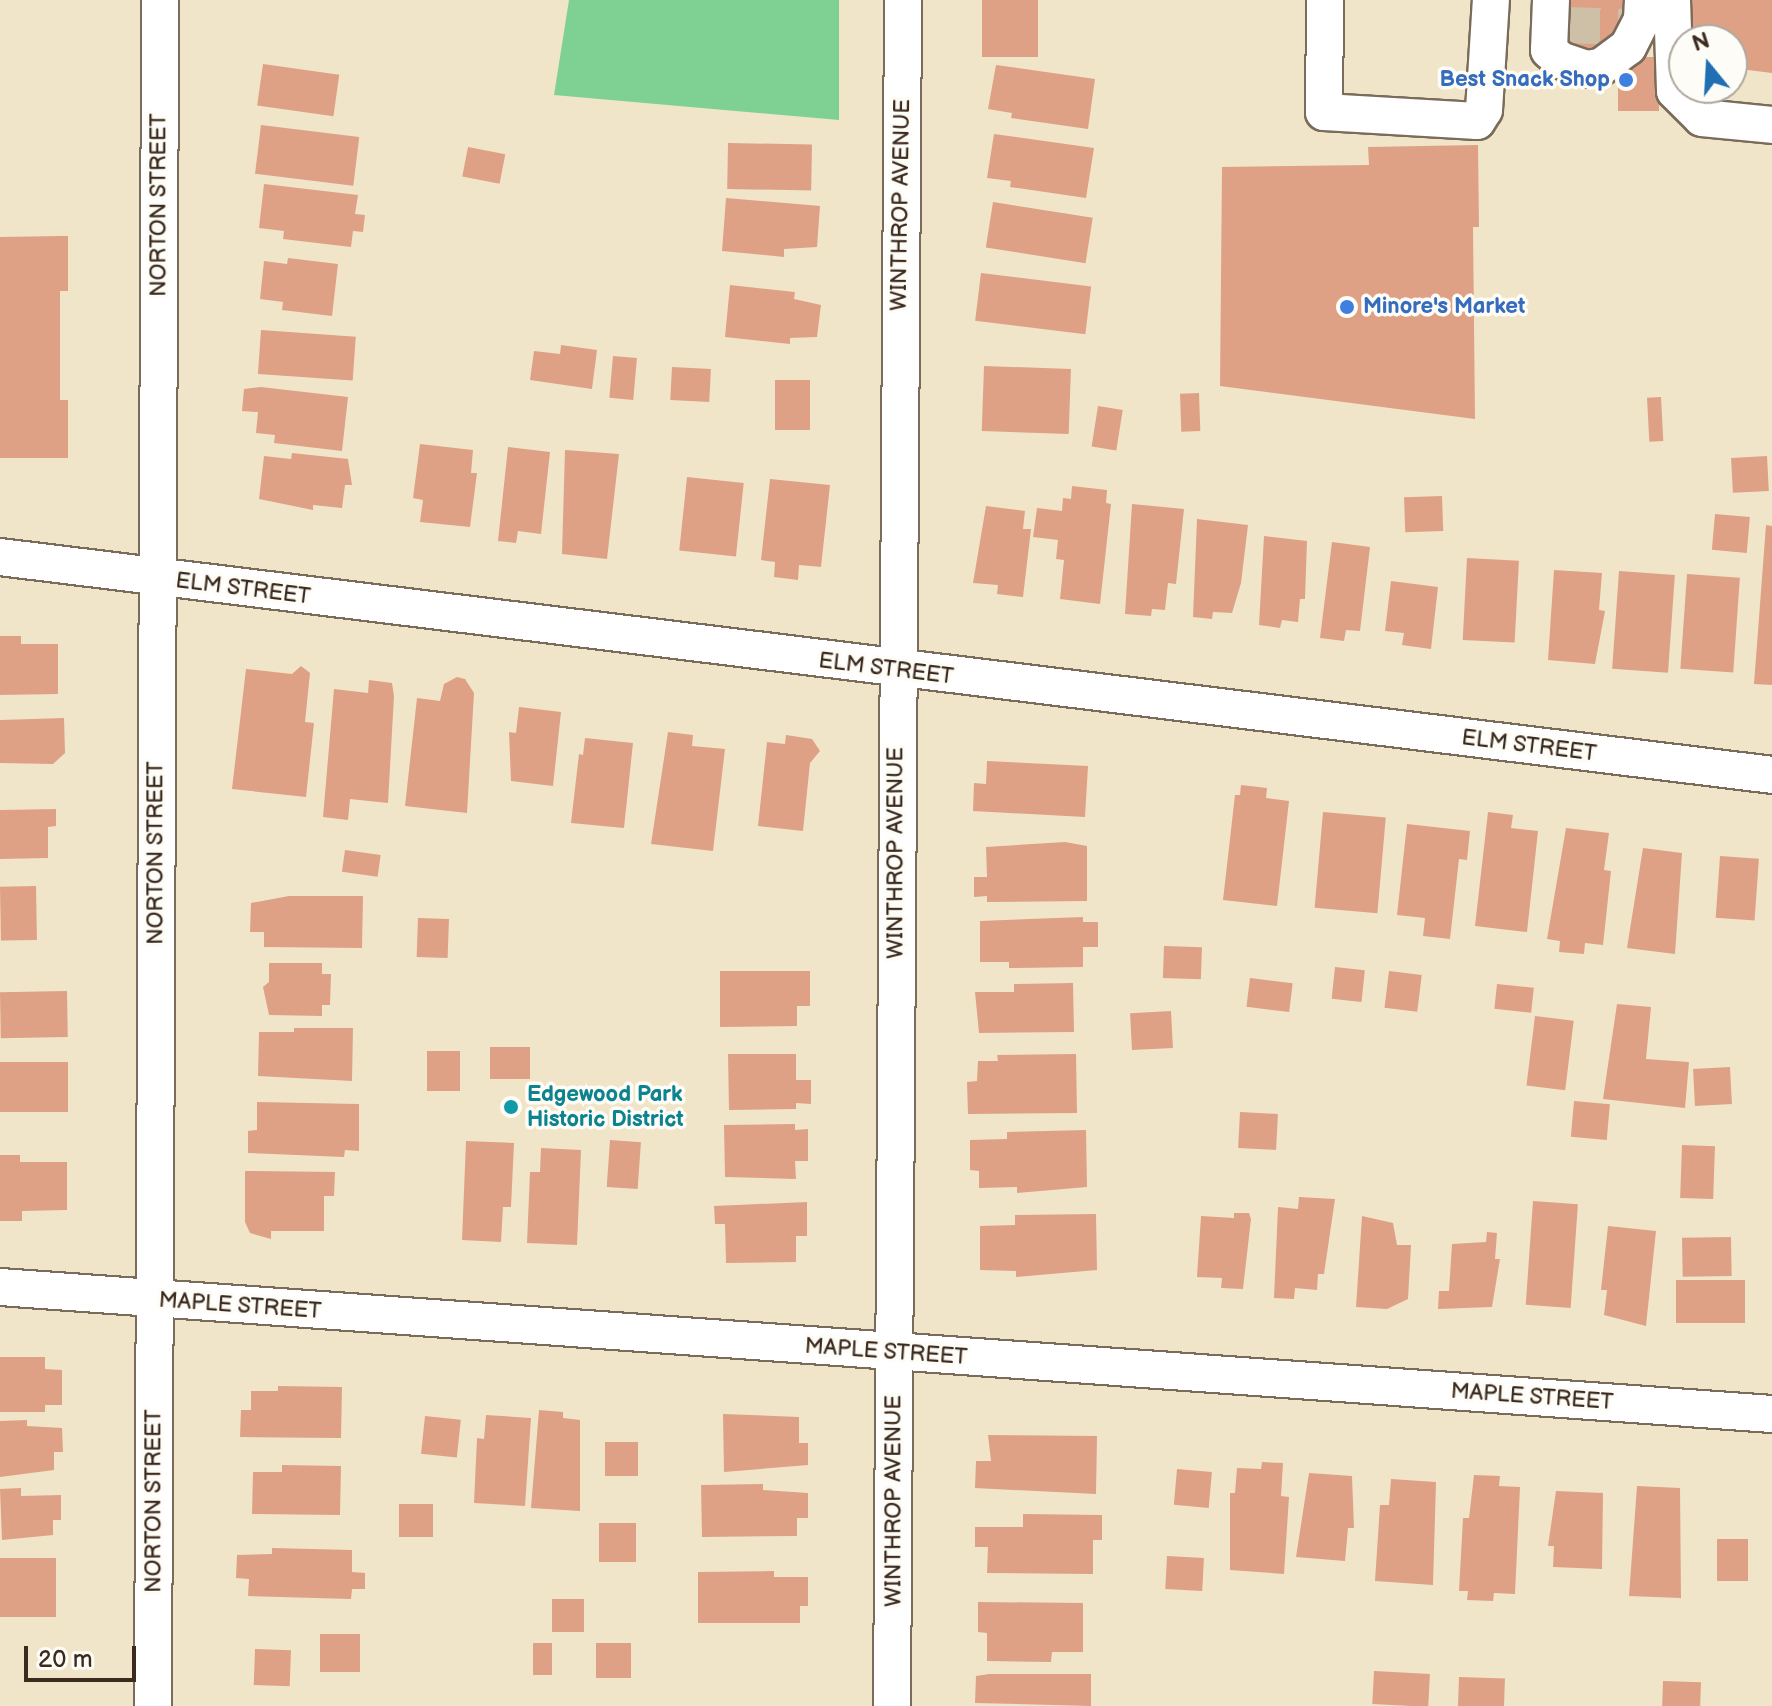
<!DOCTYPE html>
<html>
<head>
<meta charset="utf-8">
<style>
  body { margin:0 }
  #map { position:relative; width:1772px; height:1706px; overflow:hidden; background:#f1e5c9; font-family:"Balsamiq Sans",sans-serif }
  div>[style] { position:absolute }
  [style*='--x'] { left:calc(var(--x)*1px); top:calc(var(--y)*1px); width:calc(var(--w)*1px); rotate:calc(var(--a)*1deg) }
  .green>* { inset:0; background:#7fd193 }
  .building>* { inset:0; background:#dea185; transform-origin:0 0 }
  .minor-tunnel>* { height:36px; margin-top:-18px; transform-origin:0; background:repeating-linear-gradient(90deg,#cdc0a7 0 36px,transparent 0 54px) }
  .roads { filter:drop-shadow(2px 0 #7b6b5a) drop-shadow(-2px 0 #7b6b5a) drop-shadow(0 2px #7b6b5a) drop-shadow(0 -2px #7b6b5a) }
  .minor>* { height:36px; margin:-18px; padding:0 18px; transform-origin:18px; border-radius:18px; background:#fff }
  .dots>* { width:22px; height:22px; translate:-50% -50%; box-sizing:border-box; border:4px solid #fdfcf7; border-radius:50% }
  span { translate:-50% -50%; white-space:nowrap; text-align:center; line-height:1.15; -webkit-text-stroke:7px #fdfcf7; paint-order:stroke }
  .shop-label { font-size:22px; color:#366cbe; font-weight:700 }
  .right { translate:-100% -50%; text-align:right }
  .left { translate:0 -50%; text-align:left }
  .street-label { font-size:22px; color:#3b2a1e }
  .culture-label { font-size:22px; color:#0d838f; font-weight:700 }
  .north { position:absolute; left:1668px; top:24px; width:80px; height:80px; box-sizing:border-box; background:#fdfcf7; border:2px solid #afa8a0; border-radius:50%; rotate:342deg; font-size:22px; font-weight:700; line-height:32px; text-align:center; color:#3b2a1e }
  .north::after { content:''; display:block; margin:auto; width:28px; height:36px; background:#1f6fb2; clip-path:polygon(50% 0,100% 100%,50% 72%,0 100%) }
  .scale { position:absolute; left:24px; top:1646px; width:112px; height:36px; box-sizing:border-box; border:4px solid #3b2a1e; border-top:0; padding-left:10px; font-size:24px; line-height:28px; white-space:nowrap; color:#3b2a1e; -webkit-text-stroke:6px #fdfcf7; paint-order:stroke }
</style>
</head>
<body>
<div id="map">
  <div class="green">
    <div style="clip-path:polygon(569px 0,839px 0,839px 120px,554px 95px)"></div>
  </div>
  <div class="building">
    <div style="left:982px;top:0;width:56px;height:57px"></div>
    <div style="clip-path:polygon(1565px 0,1629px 0,1629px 31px,1606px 56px,1573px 48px,1567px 38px)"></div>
    <div style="clip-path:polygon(1685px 0,1772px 0,1772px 73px,1732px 68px,1732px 40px,1685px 40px)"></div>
    <div style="left:1659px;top:57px;width:54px;height:41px;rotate:90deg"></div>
    <div style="left:263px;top:64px;width:77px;height:42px;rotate:8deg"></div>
    <div style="clip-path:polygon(996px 65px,1095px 79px,1088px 129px,1011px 118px,1012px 113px,988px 109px)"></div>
    <div style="left:261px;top:125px;width:99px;height:49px;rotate:7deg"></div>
    <div style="clip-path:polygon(994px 134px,1094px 148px,1086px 198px,1010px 187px,1011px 181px,987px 178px)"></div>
    <div style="left:728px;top:143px;width:84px;height:46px;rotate:1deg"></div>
    <div style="clip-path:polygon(1478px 145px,1479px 227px,1473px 227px,1475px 419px,1220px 386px,1222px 167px,1369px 165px,1368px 147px)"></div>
    <div style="left:468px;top:147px;width:38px;height:30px;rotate:11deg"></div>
    <div style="clip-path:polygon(264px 184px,358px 195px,355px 214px,365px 215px,363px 232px,353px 231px,351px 247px,283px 239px,284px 231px,259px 228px)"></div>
    <div style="clip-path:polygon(726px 198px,820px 206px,817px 247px,784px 249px,784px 257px,722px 251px)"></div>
    <div style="left:993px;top:202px;width:101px;height:46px;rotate:9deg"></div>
    <div style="clip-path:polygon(60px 236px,68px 236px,68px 291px,60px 291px,60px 400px,68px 400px,68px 458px,0 458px,0 237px)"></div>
    <div style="clip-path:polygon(288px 258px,338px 264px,332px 316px,282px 310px,283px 302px,260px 299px,264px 261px,287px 264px)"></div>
    <div style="left:981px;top:273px;width:111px;height:48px;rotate:7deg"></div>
    <div style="clip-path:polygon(730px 285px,795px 292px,794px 299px,821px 305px,817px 337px,790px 338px,790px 344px,725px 337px)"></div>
    <div style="left:261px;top:330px;width:95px;height:44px;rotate:4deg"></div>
    <div style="clip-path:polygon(561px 345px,597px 350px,592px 389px,530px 380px,534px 351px,560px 354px)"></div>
    <div style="left:613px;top:356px;width:24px;height:42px;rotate:5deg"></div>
    <div style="left:984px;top:366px;width:87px;height:65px;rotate:2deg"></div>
    <div style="left:672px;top:367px;width:39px;height:33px;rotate:3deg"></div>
    <div style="left:775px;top:380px;width:35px;height:50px"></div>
    <div style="clip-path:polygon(261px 387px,348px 397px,342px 451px,274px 443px,275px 435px,256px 433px,258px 412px,242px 411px,244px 389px)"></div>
    <div style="left:1199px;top:393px;width:38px;height:19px;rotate:88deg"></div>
    <div style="left:1661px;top:397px;width:44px;height:14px;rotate:87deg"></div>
    <div style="left:1098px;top:406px;width:25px;height:41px;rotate:9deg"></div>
    <div style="clip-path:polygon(420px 444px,473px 450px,471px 473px,477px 473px,470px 527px,420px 522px,423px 500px,413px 498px)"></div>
    <div style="clip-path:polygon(508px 447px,550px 452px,541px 534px,518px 531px,516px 543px,498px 541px)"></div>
    <div style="clip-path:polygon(565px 450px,619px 454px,607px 559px,562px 554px)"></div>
    <div style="clip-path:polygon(292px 453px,348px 459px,352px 485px,345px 485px,342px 508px,313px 505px,313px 510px,259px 499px,264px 456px,291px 459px)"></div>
    <div style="left:1767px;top:456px;width:35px;height:36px;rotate:87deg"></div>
    <div style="left:687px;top:477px;width:57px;height:74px;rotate:6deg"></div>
    <div style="clip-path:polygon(770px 479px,830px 485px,821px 567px,799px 565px,798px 580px,774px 577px,775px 562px,761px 560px)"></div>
    <div style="clip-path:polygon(1072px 486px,1107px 490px,1106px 503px,1111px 504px,1100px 604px,1060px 599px,1064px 560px,1056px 559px,1058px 540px,1033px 537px,1037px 508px,1062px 511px,1063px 498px,1071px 499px)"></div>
    <div style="left:1442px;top:496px;width:35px;height:38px;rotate:88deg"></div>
    <div style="clip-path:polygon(1132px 504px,1184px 509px,1176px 584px,1168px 583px,1165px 610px,1152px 609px,1151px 616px,1125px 614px)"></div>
    <div style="clip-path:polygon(986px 506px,1025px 511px,1023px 529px,1031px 529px,1023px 597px,997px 594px,998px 585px,973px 583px)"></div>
    <div style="left:1715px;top:514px;width:35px;height:36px;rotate:5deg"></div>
    <div style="clip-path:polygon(1197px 519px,1248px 525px,1241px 583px,1232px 613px,1213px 612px,1212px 619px,1193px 617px)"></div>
    <div style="clip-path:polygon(1766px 525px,1772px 526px,1772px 685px,1754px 684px)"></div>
    <div style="clip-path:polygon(1264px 536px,1307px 541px,1305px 599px,1300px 599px,1298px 622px,1282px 620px,1280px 628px,1259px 625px)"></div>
    <div style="clip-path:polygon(1332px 542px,1370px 547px,1360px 631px,1346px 630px,1344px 641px,1320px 638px)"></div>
    <div style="left:1467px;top:558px;width:52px;height:82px;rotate:3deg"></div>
    <div style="clip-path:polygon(1554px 570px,1602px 573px,1599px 610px,1605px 611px,1595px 664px,1548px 660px)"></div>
    <div style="left:1619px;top:571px;width:56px;height:98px;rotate:4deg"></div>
    <div style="left:1687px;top:574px;width:53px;height:95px;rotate:4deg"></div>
    <div style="clip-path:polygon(1391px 581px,1438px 587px,1431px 649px,1402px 645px,1404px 633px,1385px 631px)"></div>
    <div style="clip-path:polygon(0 636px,21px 636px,21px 644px,58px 644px,58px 694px,0 695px)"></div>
    <div style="clip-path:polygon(301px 666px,310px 673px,305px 722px,314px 723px,306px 797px,232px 789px,246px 669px,292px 674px)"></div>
    <div style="clip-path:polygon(457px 677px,465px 679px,474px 693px,467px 813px,405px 806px,417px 698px,440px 701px,444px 684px)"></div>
    <div style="clip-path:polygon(369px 680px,392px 683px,394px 696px,388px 803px,350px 799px,348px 820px,323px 817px,334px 689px,368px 693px)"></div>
    <div style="clip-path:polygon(519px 707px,561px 712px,553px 786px,511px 781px,509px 732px,516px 733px)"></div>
    <div style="clip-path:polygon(64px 718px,65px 753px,53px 764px,0 763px,0 720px)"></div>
    <div style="clip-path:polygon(668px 732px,693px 735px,692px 746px,725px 749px,713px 851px,651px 844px)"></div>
    <div style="clip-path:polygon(786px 735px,812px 739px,820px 751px,810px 763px,803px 831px,758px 826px,767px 742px,785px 744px)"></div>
    <div style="clip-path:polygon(585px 738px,633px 743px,624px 828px,571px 823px,579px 754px,583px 755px)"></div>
    <div style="clip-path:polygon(987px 761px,1088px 766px,1085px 817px,973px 811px,974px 783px,986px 784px)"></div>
    <div style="clip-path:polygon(1241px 785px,1267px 788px,1266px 798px,1289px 801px,1277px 906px,1223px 900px,1235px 795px,1240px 795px)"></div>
    <div style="clip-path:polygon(56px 809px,56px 826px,48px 827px,48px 858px,0 859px,0 810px)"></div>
    <div style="left:1323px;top:812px;width:63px;height:96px;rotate:5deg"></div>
    <div style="clip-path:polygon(1488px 812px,1513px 815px,1511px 828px,1538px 831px,1527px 932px,1475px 926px)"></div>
    <div style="clip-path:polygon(1407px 824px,1470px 831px,1467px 860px,1459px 859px,1450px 939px,1423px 936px,1425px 918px,1397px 915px)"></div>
    <div style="clip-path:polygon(1566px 828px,1609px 833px,1604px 870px,1611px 871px,1603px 945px,1585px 943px,1584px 954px,1559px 952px,1560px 941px,1547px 939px)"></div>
    <div style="clip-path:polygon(1065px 842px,1087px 846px,1087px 901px,987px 902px,987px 896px,974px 897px,974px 877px,987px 877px,986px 847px)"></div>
    <div style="clip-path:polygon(1643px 848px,1682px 853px,1675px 954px,1627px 948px)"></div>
    <div style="left:345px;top:850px;width:36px;height:22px;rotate:8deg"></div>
    <div style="left:1720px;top:856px;width:39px;height:62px;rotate:4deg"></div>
    <div style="left:36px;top:886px;width:54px;height:36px;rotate:89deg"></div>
    <div style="clip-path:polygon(289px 896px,363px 896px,362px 948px,264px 947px,264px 932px,250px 932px,251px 903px)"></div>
    <div style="clip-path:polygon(1083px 917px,1083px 922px,1098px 922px,1098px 947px,1083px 947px,1083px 967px,1009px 968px,1009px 962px,980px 962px,980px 921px)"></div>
    <div style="left:418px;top:918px;width:31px;height:39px;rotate:2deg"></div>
    <div style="left:1164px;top:946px;width:38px;height:32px;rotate:2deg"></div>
    <div style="clip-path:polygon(269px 963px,322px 963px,322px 974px,331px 974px,330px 1005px,322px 1005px,322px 1016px,269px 1015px,263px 987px,269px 982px)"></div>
    <div style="left:1335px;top:967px;width:30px;height:32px;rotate:6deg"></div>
    <div style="clip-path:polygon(720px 971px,810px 971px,810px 1006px,797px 1006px,797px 1026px,720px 1027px)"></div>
    <div style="left:1389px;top:971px;width:33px;height:37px;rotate:7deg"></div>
    <div style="left:1250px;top:978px;width:43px;height:29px;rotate:7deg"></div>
    <div style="clip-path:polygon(1073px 983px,1074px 1032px,979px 1033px,975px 992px,1014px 992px,1014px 984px)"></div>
    <div style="left:1497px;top:984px;width:37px;height:25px;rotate:6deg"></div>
    <div style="left:67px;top:991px;width:46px;height:67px;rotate:89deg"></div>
    <div style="clip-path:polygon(1617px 1004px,1651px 1007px,1646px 1059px,1689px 1062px,1685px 1108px,1603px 1099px)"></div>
    <div style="left:1171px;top:1011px;width:37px;height:41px;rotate:87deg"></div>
    <div style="left:1535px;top:1016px;width:39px;height:70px;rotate:7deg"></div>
    <div style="clip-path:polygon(294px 1028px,353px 1028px,352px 1081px,258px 1076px,259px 1032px,294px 1032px)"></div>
    <div style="left:490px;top:1047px;width:40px;height:32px"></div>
    <div style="left:427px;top:1051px;width:33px;height:40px"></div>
    <div style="clip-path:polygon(728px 1054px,796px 1054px,796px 1080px,811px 1080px,811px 1104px,796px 1103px,796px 1109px,729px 1110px)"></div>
    <div style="clip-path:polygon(1076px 1054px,1077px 1113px,968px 1114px,967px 1082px,977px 1081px,978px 1061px,998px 1061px,997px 1055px)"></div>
    <div style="left:0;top:1062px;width:68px;height:50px"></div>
    <div style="left:1730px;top:1067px;width:37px;height:37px;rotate:87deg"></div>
    <div style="left:1574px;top:1101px;width:36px;height:36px;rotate:5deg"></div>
    <div style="clip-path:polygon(257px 1102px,359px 1104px,359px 1151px,345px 1150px,344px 1157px,248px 1153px,248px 1131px,257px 1130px)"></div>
    <div style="left:1240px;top:1112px;width:38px;height:36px;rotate:3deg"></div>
    <div style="clip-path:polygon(795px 1124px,795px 1130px,808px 1129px,808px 1161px,795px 1161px,796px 1179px,725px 1177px,724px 1125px)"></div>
    <div style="clip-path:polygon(1086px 1130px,1087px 1187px,1017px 1193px,1017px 1187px,979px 1188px,979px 1171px,970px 1170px,970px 1140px,1007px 1139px,1007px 1132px)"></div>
    <div style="left:610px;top:1140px;width:31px;height:47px;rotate:4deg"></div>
    <div style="clip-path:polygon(466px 1141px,514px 1143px,511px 1207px,503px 1207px,501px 1242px,462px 1240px)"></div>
    <div style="left:1682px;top:1145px;width:33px;height:53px;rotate:2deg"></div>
    <div style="clip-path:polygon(541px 1148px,581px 1150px,577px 1245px,527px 1243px,530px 1172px,540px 1172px)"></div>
    <div style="clip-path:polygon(0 1155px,20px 1155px,20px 1162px,67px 1162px,67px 1210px,22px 1211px,22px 1221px,0 1221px)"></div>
    <div style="clip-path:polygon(245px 1171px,335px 1172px,334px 1196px,324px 1196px,324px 1231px,271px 1231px,271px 1239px,250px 1233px,245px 1222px)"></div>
    <div style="clip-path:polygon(1299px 1197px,1335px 1199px,1324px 1274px,1318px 1274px,1317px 1290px,1295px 1288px,1294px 1299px,1274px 1298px,1278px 1207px,1298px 1209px)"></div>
    <div style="left:1533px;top:1201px;width:45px;height:104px;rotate:4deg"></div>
    <div style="clip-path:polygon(807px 1202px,807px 1236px,796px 1236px,796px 1262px,726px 1263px,725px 1224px,715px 1224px,714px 1206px)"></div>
    <div style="clip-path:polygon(1234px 1213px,1249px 1213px,1251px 1219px,1243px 1289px,1221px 1288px,1222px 1278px,1197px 1277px,1201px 1216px,1234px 1218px)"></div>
    <div style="clip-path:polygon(1096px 1214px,1097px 1270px,1016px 1277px,1016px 1271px,980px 1270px,980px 1226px,1015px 1225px,1015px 1215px)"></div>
    <div style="clip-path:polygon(1362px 1216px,1393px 1223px,1397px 1245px,1411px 1245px,1408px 1299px,1387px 1309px,1356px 1307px)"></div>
    <div style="clip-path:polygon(1608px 1226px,1656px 1231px,1646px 1326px,1604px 1315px,1607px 1290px,1601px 1290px)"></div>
    <div style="clip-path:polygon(1487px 1232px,1497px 1233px,1495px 1259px,1500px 1259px,1492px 1307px,1438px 1309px,1439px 1291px,1449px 1291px,1452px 1244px,1486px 1242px)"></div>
    <div style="left:1731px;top:1237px;width:39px;height:49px;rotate:89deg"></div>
    <div style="left:1745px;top:1280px;width:43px;height:69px;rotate:90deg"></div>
    <div style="clip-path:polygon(0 1357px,45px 1357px,45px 1369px,62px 1370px,62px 1405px,45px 1405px,45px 1412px,0 1412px)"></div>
    <div style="clip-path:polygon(278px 1386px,342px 1387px,341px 1438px,240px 1437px,241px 1410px,251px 1410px,251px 1391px,278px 1391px)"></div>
    <div style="clip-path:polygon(539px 1410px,563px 1412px,563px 1418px,580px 1420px,580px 1511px,531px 1508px)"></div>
    <div style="clip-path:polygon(723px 1414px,799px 1417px,799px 1443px,808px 1443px,808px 1465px,724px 1472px)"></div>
    <div style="clip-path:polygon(486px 1415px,531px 1418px,525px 1506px,474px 1503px,477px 1438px,484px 1439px)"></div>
    <div style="left:425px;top:1416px;width:36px;height:38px;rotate:6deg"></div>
    <div style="clip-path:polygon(27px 1420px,27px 1426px,62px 1428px,63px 1452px,54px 1452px,54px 1470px,0 1477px,0 1421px)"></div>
    <div style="clip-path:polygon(988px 1435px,1097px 1436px,1096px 1494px,975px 1488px,976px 1461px,991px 1461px)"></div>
    <div style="left:605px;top:1442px;width:33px;height:34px"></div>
    <div style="clip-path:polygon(1262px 1462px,1283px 1463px,1281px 1496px,1289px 1497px,1284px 1574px,1230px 1570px,1230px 1493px,1235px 1493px,1237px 1468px,1261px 1469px)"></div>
    <div style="clip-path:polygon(282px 1465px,341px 1466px,340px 1515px,252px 1514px,253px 1472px,282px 1472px)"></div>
    <div style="left:1177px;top:1469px;width:35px;height:36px;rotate:5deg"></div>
    <div style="clip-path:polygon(1309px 1473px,1352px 1476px,1354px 1528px,1348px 1528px,1345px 1561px,1296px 1557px)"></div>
    <div style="clip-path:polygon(1474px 1475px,1500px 1476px,1499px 1486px,1520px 1487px,1515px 1594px,1494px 1593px,1493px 1601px,1467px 1600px,1468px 1591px,1459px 1591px,1463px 1518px,1469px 1518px)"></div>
    <div style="clip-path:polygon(1391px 1479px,1436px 1482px,1433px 1585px,1375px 1581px,1380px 1505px,1389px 1505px)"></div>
    <div style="clip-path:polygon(763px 1484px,763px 1490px,808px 1493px,808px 1518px,797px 1518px,797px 1536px,702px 1537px,701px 1485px)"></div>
    <div style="clip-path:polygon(1637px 1486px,1680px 1488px,1681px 1598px,1629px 1596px)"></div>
    <div style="clip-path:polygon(21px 1488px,21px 1496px,61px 1495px,61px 1520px,53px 1520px,53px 1535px,2px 1540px,0 1489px)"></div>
    <div style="clip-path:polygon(1556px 1491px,1603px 1493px,1602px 1569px,1553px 1567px,1554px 1546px,1548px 1546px)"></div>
    <div style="left:399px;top:1504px;width:34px;height:33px"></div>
    <div style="clip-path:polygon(1023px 1514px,1102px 1515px,1102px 1540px,1093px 1540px,1093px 1574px,987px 1573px,988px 1547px,975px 1547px,975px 1527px,1023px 1527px)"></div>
    <div style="left:599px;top:1523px;width:37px;height:39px"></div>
    <div style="left:1748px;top:1539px;width:42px;height:31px;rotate:90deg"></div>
    <div style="clip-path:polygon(272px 1548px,352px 1550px,352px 1572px,365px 1573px,365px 1589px,352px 1589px,351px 1599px,248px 1596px,249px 1579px,236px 1578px,237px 1555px,272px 1554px)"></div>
    <div style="left:1167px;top:1556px;width:37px;height:33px;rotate:3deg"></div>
    <div style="left:56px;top:1558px;width:59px;height:56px;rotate:90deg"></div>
    <div style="clip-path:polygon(774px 1571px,774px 1577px,808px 1577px,808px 1606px,800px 1606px,800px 1623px,698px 1623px,698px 1572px)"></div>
    <div style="left:552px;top:1599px;width:32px;height:33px"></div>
    <div style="clip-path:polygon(978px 1602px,1083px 1603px,1083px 1652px,1052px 1652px,1051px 1662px,987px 1661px,987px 1633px,978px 1632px)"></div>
    <div style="left:320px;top:1634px;width:40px;height:38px"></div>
    <div style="left:533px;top:1643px;width:19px;height:32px"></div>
    <div style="left:596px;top:1643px;width:35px;height:35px"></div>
    <div style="left:255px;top:1649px;width:36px;height:36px;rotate:2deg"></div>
    <div style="left:1374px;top:1671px;width:56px;height:33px;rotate:3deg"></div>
    <div style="clip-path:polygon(989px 1674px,1091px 1674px,1091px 1706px,975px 1703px,976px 1676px)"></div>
    <div style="left:1459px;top:1677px;width:46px;height:29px;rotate:2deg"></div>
    <div style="left:1663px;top:1681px;width:38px;height:25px;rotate:2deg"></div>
  </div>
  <div class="minor-tunnel">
    <div style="--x:1564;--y:25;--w:65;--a:1.8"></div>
  </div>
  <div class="roads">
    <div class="minor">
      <div style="--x:1325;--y:0;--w:112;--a:90.5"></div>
      <div style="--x:1324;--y:112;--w:153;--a:3.4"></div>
      <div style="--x:1477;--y:121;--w:13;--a:-58"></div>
      <div style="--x:1484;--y:110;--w:110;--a:-86.4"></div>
      <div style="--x:1551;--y:0;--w:50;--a:92.3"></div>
      <div style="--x:1549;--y:50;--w:15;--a:42"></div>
      <div style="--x:1560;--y:60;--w:28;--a:19"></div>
      <div style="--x:1586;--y:69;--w:15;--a:-8"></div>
      <div style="--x:1601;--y:67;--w:34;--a:-37"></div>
      <div style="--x:1628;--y:47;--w:31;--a:-63"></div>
      <div style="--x:1642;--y:19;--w:19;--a:-87"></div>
      <div style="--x:1672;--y:0;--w:91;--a:88.1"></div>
      <div style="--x:1675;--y:91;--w:38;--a:45"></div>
      <div style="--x:1702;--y:118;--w:70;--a:5.7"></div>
      <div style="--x:0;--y:557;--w:1785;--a:7.01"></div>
      <div style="--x:0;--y:1287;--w:1777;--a:4.1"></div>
      <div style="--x:153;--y:1706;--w:1706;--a:-89.76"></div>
      <div style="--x:892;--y:1706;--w:1706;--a:-89.63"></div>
    </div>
  </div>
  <div class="dots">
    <div style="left:1626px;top:80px;background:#3f7fe0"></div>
    <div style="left:1347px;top:307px;background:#3f7fe0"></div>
    <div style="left:511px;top:1107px;background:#0f9aa8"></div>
  </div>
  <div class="shop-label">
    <span class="right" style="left:1610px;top:80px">Best Snack Shop</span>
    <span class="left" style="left:1363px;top:307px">Minore's Market</span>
  </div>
  <div class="street-label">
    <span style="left:159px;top:205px;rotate:-90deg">NORTON STREET</span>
    <span style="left:901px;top:205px;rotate:-89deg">WINTHROP AVENUE</span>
    <span style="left:243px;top:589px;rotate:7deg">ELM STREET</span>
    <span style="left:886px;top:669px;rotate:7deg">ELM STREET</span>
    <span style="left:1529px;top:746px;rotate:7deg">ELM STREET</span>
    <span style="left:156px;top:853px;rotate:-90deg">NORTON STREET</span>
    <span style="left:896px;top:853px;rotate:-90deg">WINTHROP AVENUE</span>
    <span style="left:240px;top:1306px;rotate:4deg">MAPLE STREET</span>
    <span style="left:886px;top:1352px;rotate:4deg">MAPLE STREET</span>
    <span style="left:1532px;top:1397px;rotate:4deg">MAPLE STREET</span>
    <span style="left:154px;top:1501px;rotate:-90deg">NORTON STREET</span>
    <span style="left:894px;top:1501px;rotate:-90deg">WINTHROP AVENUE</span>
  </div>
  <div class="culture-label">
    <span class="left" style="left:527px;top:1107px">Edgewood Park<br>Historic District</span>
  </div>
  <div class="north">N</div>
  <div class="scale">20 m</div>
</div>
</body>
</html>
